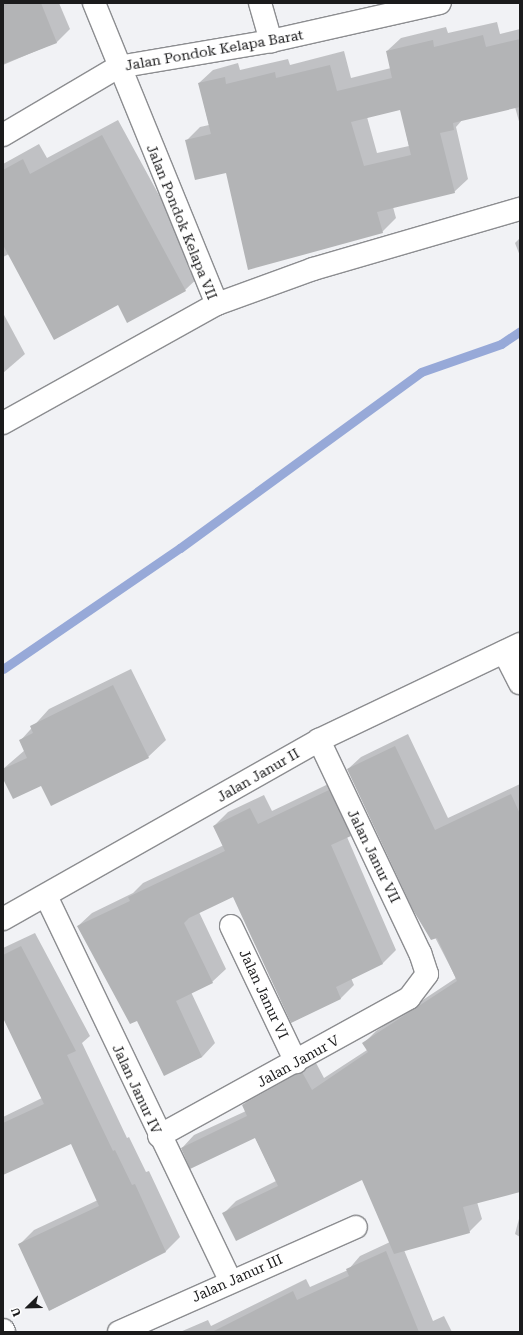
<!DOCTYPE html>
<html>
<head>
<meta charset="utf-8">
<style>
  body { margin:0 }
  #map { position:relative; width:523px; height:1335px; overflow:hidden; background:#f1f2f5; font-family:"Roboto Serif",serif }
  div>[style] { position:absolute }
  [style*='--x'] { left:calc(var(--x)*1px); top:calc(var(--y)*1px); width:calc(var(--w)*1px); rotate:calc(var(--a)*1deg) }
  .shadow>* { inset:0; background:#0003 }
  .stream>* { height:9px; margin:-4.5px; padding:0 4.5px; transform-origin:4.5px; border-radius:4.5px; background:#97a9d8 }
  .building>* { inset:0; background:#b3b4b6 }
  .roads { filter:drop-shadow(1px 0 #8c8d90) drop-shadow(-1px 0 #8c8d90) drop-shadow(0 1px #8c8d90) drop-shadow(0 -1px #8c8d90) }
  .street>* { height:22px; margin:-11px; padding:0 11px; transform-origin:11px; border-radius:11px; background:#fff }
  span { translate:-50% -50%; white-space:nowrap; text-align:center; line-height:1.15; -webkit-text-stroke:3px #fff; paint-order:stroke }
  .street-label { font-size:14px; color:#1b1b1c }
  .frame { position:absolute; inset:0; border:4px solid #1b1b1c; pointer-events:none }
  .north { position:absolute; left:8px; top:1287px; width:40px; height:40px; -webkit-text-stroke:3px #fff; paint-order:stroke; rotate:247deg; font-size:11px; font-weight:700; line-height:16px; text-align:center; color:#1b1b1c }
  .north::after { content:''; display:block; margin:auto; width:14px; height:18px; background:#1b1b1c; clip-path:polygon(50% 0,100% 100%,50% 72%,0 100%) }
</style>
</head>
<body>
<div id="map">
  <div class="shadow">
    <div style="clip-path:polygon(3px 3px,59px 3px,70px 29px,57px 42px,3px 65px)"></div>
    <div style="clip-path:polygon(evenodd,497px 22px,500px 34px,520px 29px,520px 125px,515px 107px,463px 119px,456px 127px,468px 179px,454px 192px,393px 207px,396px 218px,382px 232px,227px 172px,187px 140px,200px 127px,209px 125px,199px 83px,213px 70px,238px 63px,240px 70px,288px 59px,290px 65px,344px 51px,351px 78px,391px 68px,387px 51px,401px 38px,446px 27px,448px 33px,497px 22px,401px 109px,409px 146px,377px 153px,367px 117px,401px 109px)"></div>
    <div style="clip-path:polygon(118px 120px,202px 274px,185px 290px,118px 304px,9px 254px,3px 257px,3px 164px,39px 144px,47px 158px)"></div>
    <div style="clip-path:polygon(520px 238px,520px 256px,515px 243px)"></div>
    <div style="clip-path:polygon(3px 313px,25px 354px,3px 373px)"></div>
    <div style="clip-path:polygon(131px 669px,166px 740px,148px 757px,41px 784px,3px 777px,3px 769px,25px 750px,20px 741px,49px 709px)"></div>
    <div style="clip-path:polygon(408px 734px,448px 818px,520px 784px,520px 1190px,477px 1202px,482px 1219px,469px 1232px,404px 1250px,433px 1321px,444px 1316px,452px 1332px,180px 1332px,208px 1320px,211px 1326px,306px 1279px,310px 1287px,348px 1270px,360px 1256px,390px 1242px,363px 1179px,223px 1214px,236px 1201px,276px 1181px,255px 1137px,182px 1148px,194px 1135px,246px 1111px,243px 1105px,256px 1092px,315px 1061px,324px 1078px,367px 1050px,364px 1043px,376px 1031px,456px 978px,348px 769px,361px 757px)"></div>
    <div style="clip-path:polygon(343px 777px,364px 822px,347px 837px,396px 950px,383px 963px,351px 978px,354px 985px,341px 998px,292px 1022px,234px 896px,199px 912px,226px 969px,212px 982px,191px 992px,215px 1043px,202px 1057px,164px 1075px,138px 1019px,78px 926px,92px 913px,133px 893px,143px 883px,224px 845px,214px 826px,228px 812px,264px 795px,272px 811px)"></div>
    <div style="clip-path:polygon(35px 933px,90px 1036px,82px 1043px,127px 1138px,129px 1137px,146px 1172px,149px 1171px,180px 1237px,166px 1251px,50px 1310px,20px 1244px,34px 1230px,98px 1200px,72px 1142px,3px 1174px,3px 1117px,42px 1098px,3px 1015px,3px 948px)"></div>
    <div style="clip-path:polygon(520px 1215px,520px 1237px,515px 1234px)"></div>
  </div>
  <div class="stream">
    <div style="--x:3;--y:669;--w:214;--a:-34.4"></div>
    <div style="--x:180;--y:548;--w:298;--a:-36.1"></div>
    <div style="--x:421;--y:372;--w:85;--a:-19.3"></div>
    <div style="--x:501;--y:344;--w:23;--a:-34"></div>
  </div>
  <div class="building">
    <div style="clip-path:polygon(3px 3px,41px 3px,57px 43px,3px 64px)"></div>
    <div style="clip-path:polygon(evenodd,483px 35px,486px 47px,520px 39px,520px 107px,453px 123px,454px 130px,440px 133px,455px 193px,377px 212px,383px 233px,248px 270px,226px 173px,195px 180px,185px 140px,211px 134px,198px 83px,225px 77px,226px 84px,275px 72px,276px 78px,330px 65px,337px 91px,392px 78px,386px 51px,433px 40px,434px 47px,483px 35px,400px 110px,411px 155px,364px 166px,351px 122px,400px 110px)"></div>
    <div style="clip-path:polygon(102px 135px,186px 291px,127px 323px,118px 305px,54px 340px,3px 245px,3px 170px,23px 159px,30px 174px)"></div>
    <div style="clip-path:polygon(113px 685px,149px 758px,51px 806px,41px 786px,13px 799px,3px 779px,3px 769px,27px 758px,19px 740px,33px 733px,30px 726px)"></div>
    <div style="clip-path:polygon(395px 746px,435px 830px,511px 794px,520px 814px,520px 1192px,463px 1207px,470px 1233px,394px 1254px,362px 1180px,236px 1241px,222px 1213px,278px 1186px,255px 1138px,190px 1169px,181px 1148px,247px 1116px,242px 1105px,297px 1074px,302px 1072px,312px 1090px,368px 1052px,362px 1043px,457px 981px,437px 938px,431px 940px,413px 910px,347px 769px)"></div>
    <div style="clip-path:polygon(329px 790px,351px 836px,331px 845px,383px 964px,336px 987px,341px 999px,291px 1023px,233px 897px,189px 918px,184px 923px,213px 983px,176px 1001px,202px 1057px,164px 1076px,137px 1021px,130px 1024px,77px 926px,130px 901px,128px 897px,225px 851px,213px 826px,250px 808px,258px 824px)"></div>
    <div style="clip-path:polygon(21px 946px,76px 1051px,67px 1055px,113px 1151px,115px 1150px,132px 1185px,135px 1184px,166px 1252px,49px 1311px,18px 1244px,99px 1206px,71px 1144px,3px 1175px,3px 1123px,44px 1104px,3px 1018px,3px 955px)"></div>
    <div style="clip-path:polygon(386px 1251px,419px 1332px,212px 1332px,293px 1291px,297px 1300px,349px 1276px,346px 1269px)"></div>
  </div>
  <div class="roads">
    <div class="street">
      <div style="--x:94;--y:3;--w:325;--a:67.8"></div>
      <div style="--x:260;--y:3;--w:40;--a:74"></div>
      <div style="--x:3;--y:135;--w:134;--a:-30.6"></div>
      <div style="--x:118;--y:67;--w:155;--a:-9.6"></div>
      <div style="--x:271;--y:41;--w:173;--a:-12.7"></div>
      <div style="--x:3;--y:423;--w:245;--a:-29.1"></div>
      <div style="--x:217;--y:304;--w:102;--a:-20"></div>
      <div style="--x:313;--y:269;--w:216;--a:-16.2"></div>
      <div style="--x:504;--y:652;--w:35;--a:63"></div>
      <div style="--x:46;--y:896;--w:426;--a:64.4"></div>
      <div style="--x:3;--y:919;--w:363;--a:-29.5"></div>
      <div style="--x:319;--y:740;--w:223;--a:-25.5"></div>
      <div style="--x:231;--y:926;--w:151;--a:64.5"></div>
      <div style="--x:159;--y:1136;--w:286;--a:-28.9"></div>
      <div style="--x:409;--y:998;--w:30;--a:-53"></div>
      <div style="--x:427;--y:974;--w:22;--a:-108"></div>
      <div style="--x:420;--y:953;--w:236;--a:-115.4"></div>
      <div style="--x:3;--y:1330;--w:2;--a:63"></div>
      <div style="--x:119;--y:1332;--w:259;--a:-23.9"></div>
    </div>
  </div>
  <div class="street-label">
    <span style="left:214px;top:50px;rotate:-10deg">Jalan Pondok Kelapa Barat</span>
    <span style="left:182px;top:222px;rotate:68deg">Jalan Pondok Kelapa VII</span>
    <span style="left:258px;top:775px;rotate:-30deg">Jalan Janur II</span>
    <span style="left:374px;top:856px;rotate:64deg">Jalan Janur VII</span>
    <span style="left:264px;top:994px;rotate:65deg">Jalan Janur VI</span>
    <span style="left:298px;top:1061px;rotate:-29deg">Jalan Janur V</span>
    <span style="left:137px;top:1089px;rotate:65deg">Jalan Janur IV</span>
    <span style="left:237px;top:1278px;rotate:-24deg">Jalan Janur III</span>
  </div>
  <div class="frame"></div>
  <div class="north">U</div>
</div>
</body>
</html>
